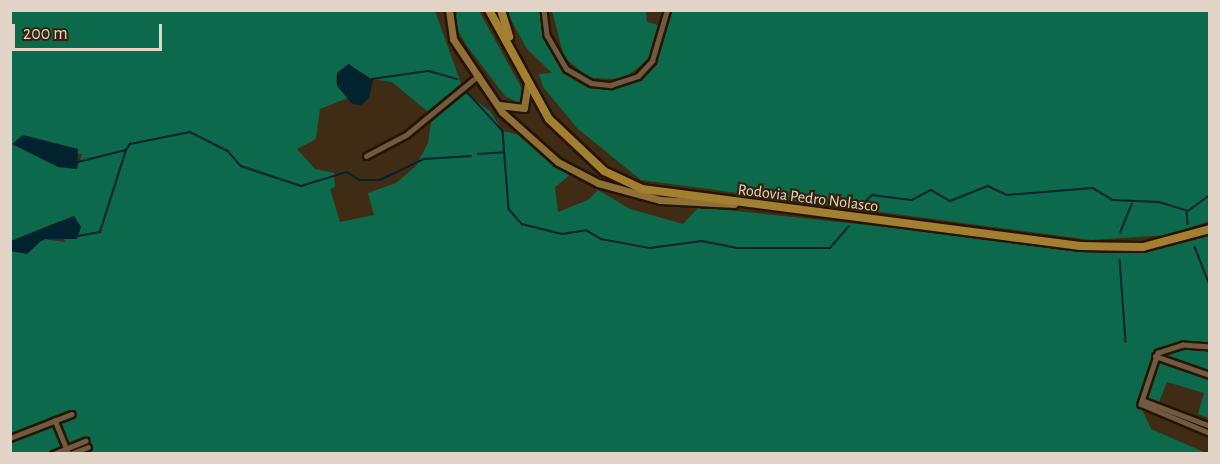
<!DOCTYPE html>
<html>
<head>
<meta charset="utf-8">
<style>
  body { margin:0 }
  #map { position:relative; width:1220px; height:464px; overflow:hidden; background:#402c15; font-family:"Alegreya Sans",sans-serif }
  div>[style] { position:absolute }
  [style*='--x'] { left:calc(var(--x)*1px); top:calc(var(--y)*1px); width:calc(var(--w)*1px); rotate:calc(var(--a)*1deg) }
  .green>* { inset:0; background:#0d694b }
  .water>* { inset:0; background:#00232f }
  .stream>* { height:1.5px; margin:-0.75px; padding:0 0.75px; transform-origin:0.75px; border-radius:0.75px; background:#00232f }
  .roads { filter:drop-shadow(2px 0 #261400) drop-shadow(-2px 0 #261400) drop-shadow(0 2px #261400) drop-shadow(0 -2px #261400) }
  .street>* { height:4.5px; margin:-2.25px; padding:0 2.25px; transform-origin:2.25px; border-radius:2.25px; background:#705a42 }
  .primary>* { height:7px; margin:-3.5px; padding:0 3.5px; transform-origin:3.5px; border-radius:3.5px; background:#8f7138 }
  .highway>* { height:8px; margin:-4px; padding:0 4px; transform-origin:4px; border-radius:4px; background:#a38031 }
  span { translate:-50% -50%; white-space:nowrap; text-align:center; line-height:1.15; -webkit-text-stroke:4.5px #35220b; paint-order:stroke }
  .street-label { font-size:16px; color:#e2d5c8 }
  .frame { position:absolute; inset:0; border:12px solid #e2d5c8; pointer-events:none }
  .scale { position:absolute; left:12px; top:24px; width:150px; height:27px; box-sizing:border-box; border:3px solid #e2d5c8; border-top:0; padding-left:8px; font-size:18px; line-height:21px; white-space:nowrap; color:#e2d5c8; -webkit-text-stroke:4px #35220b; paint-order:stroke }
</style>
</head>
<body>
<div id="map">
  <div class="green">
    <div style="clip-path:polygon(evenodd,10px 11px,435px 11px,464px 92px,490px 111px,503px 131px,525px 136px,570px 175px,555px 187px,558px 212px,588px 200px,598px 190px,630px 209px,683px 224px,699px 207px,1131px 253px,1209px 236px,1209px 418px,1198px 414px,1204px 393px,1167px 382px,1159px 402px,1137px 398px,1151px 429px,1206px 453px,11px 453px,11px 251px,32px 249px,43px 239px,65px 242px,60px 221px,11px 241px,10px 11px,348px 64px,372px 79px,392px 82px,427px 111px,431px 123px,428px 143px,416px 166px,396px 183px,368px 193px,374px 215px,340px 222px,330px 189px,335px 187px,334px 173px,315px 169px,297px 149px,316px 139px,320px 109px,348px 98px,336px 82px,337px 73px,348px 64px,10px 11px,82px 154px,77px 169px,36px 156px,82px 154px)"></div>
    <div style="clip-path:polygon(457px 11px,479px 11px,526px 96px,522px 105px,505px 96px,467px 46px,455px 26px)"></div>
    <div style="clip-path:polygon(506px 11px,545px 11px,550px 47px,562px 67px,577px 81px,597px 88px,619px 87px,655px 65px,670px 11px,1209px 11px,1209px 221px,1168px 235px,1091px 240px,641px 180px,578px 129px,543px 87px,539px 74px,552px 73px,527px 49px)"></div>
    <div style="clip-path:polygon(552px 11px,646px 11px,647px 22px,658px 25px,648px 60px,623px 79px,589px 78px,564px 57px)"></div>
  </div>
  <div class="water">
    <div style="clip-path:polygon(349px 64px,373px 81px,369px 98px,361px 105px,352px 104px,337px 86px,337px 73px)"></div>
    <div style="clip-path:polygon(23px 135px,78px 149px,77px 169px,58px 167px,12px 144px)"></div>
    <div style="clip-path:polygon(74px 216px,81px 227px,77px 239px,43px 239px,27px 254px,11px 251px,11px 241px)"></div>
  </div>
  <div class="stream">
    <div style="--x:372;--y:79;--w:58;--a:-8"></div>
    <div style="--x:429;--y:71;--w:29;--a:16"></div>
    <div style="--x:468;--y:93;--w:52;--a:47.4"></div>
    <div style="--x:503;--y:131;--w:78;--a:85.6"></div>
    <div style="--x:509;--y:209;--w:20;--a:49"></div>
    <div style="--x:522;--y:224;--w:41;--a:14"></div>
    <div style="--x:562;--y:234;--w:24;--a:-9"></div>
    <div style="--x:586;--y:230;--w:17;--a:31"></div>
    <div style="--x:601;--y:239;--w:50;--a:10.4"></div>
    <div style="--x:650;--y:248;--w:52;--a:-7.7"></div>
    <div style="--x:702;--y:241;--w:37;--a:11"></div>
    <div style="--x:738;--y:248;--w:92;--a:0"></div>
    <div style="--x:830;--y:248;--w:28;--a:-49"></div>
    <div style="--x:478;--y:154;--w:26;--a:-4"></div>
    <div style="--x:78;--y:162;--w:49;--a:-14"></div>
    <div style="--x:126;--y:150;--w:7;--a:-56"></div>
    <div style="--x:130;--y:144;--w:61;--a:-11.3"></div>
    <div style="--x:190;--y:132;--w:42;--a:26.6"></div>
    <div style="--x:228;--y:151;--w:20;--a:49"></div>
    <div style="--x:241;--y:166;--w:63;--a:18.4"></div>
    <div style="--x:301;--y:186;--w:48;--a:-16.9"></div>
    <div style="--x:347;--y:172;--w:15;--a:32"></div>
    <div style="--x:360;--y:180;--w:20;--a:0"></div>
    <div style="--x:380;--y:180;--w:49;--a:-25.5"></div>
    <div style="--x:424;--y:159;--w:47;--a:-3.7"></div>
    <div style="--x:861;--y:206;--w:16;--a:-45"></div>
    <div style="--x:872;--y:195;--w:40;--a:7.1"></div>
    <div style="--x:912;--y:200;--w:21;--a:-28"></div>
    <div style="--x:931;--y:190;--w:22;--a:30"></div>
    <div style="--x:950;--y:201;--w:41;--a:-21.5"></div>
    <div style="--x:988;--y:186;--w:21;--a:25"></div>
    <div style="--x:1007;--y:195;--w:86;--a:-4.7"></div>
    <div style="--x:1093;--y:188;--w:23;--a:31"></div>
    <div style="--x:1113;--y:200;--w:46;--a:2.5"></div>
    <div style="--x:1159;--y:202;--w:30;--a:17"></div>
    <div style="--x:1188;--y:211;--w:27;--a:-36"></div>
    <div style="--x:1187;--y:212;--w:12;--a:85"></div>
    <div style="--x:1120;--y:233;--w:31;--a:-68"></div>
    <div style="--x:78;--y:236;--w:22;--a:-10"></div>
    <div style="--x:100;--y:232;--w:86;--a:-72.4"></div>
    <div style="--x:34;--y:242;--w:10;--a:-17"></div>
    <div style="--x:1195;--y:247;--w:41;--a:68.5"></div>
    <div style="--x:1120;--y:260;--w:82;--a:85.8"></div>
  </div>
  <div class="roads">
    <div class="street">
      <div style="--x:544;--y:10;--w:25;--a:83"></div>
      <div style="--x:547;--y:35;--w:39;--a:60"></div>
      <div style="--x:567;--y:69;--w:28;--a:30"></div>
      <div style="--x:591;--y:83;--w:20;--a:6"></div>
      <div style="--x:611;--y:85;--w:28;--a:-18"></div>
      <div style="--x:638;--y:76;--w:21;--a:-47"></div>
      <div style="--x:652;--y:61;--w:53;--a:-73.6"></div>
      <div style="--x:366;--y:156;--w:45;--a:-27.7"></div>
      <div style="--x:406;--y:135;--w:94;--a:-39.4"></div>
      <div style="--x:1210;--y:347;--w:27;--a:-176"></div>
      <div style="--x:1183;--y:345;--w:26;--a:162"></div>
      <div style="--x:1158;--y:353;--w:54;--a:108.4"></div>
      <div style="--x:1141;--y:404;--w:75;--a:22.8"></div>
      <div style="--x:1155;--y:356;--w:58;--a:19.1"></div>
      <div style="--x:1142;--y:400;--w:73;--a:20.9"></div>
      <div style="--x:55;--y:420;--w:37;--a:68"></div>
      <div style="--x:10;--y:438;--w:66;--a:-21.2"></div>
      <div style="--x:53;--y:454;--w:35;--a:-22"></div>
      <div style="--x:70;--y:454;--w:19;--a:-21"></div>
    </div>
    <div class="primary">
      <div style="--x:449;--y:10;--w:29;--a:82"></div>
      <div style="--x:453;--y:39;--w:88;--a:56.1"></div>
      <div style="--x:502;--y:112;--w:75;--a:41.8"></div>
      <div style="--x:558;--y:162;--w:45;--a:27.7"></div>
      <div style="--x:598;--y:183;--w:64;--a:15.3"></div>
      <div style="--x:660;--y:200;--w:74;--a:3.1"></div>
      <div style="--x:499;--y:105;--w:25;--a:7"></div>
      <div style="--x:524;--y:108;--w:24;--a:-81"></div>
    </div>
    <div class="highway">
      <div style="--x:489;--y:10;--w:124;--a:61.2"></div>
      <div style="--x:549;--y:119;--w:76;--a:43.4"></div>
      <div style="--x:604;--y:171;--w:42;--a:25.3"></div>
      <div style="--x:642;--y:189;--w:442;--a:7.4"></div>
      <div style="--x:1080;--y:246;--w:63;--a:0.9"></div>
      <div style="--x:1143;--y:247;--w:69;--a:-15"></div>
      <div style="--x:501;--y:10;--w:28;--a:73"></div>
    </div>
  </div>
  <div class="street-label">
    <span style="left:808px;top:198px;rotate:7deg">Rodovia Pedro Nolasco</span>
  </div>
  <div class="frame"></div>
  <div class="scale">200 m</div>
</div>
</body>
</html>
